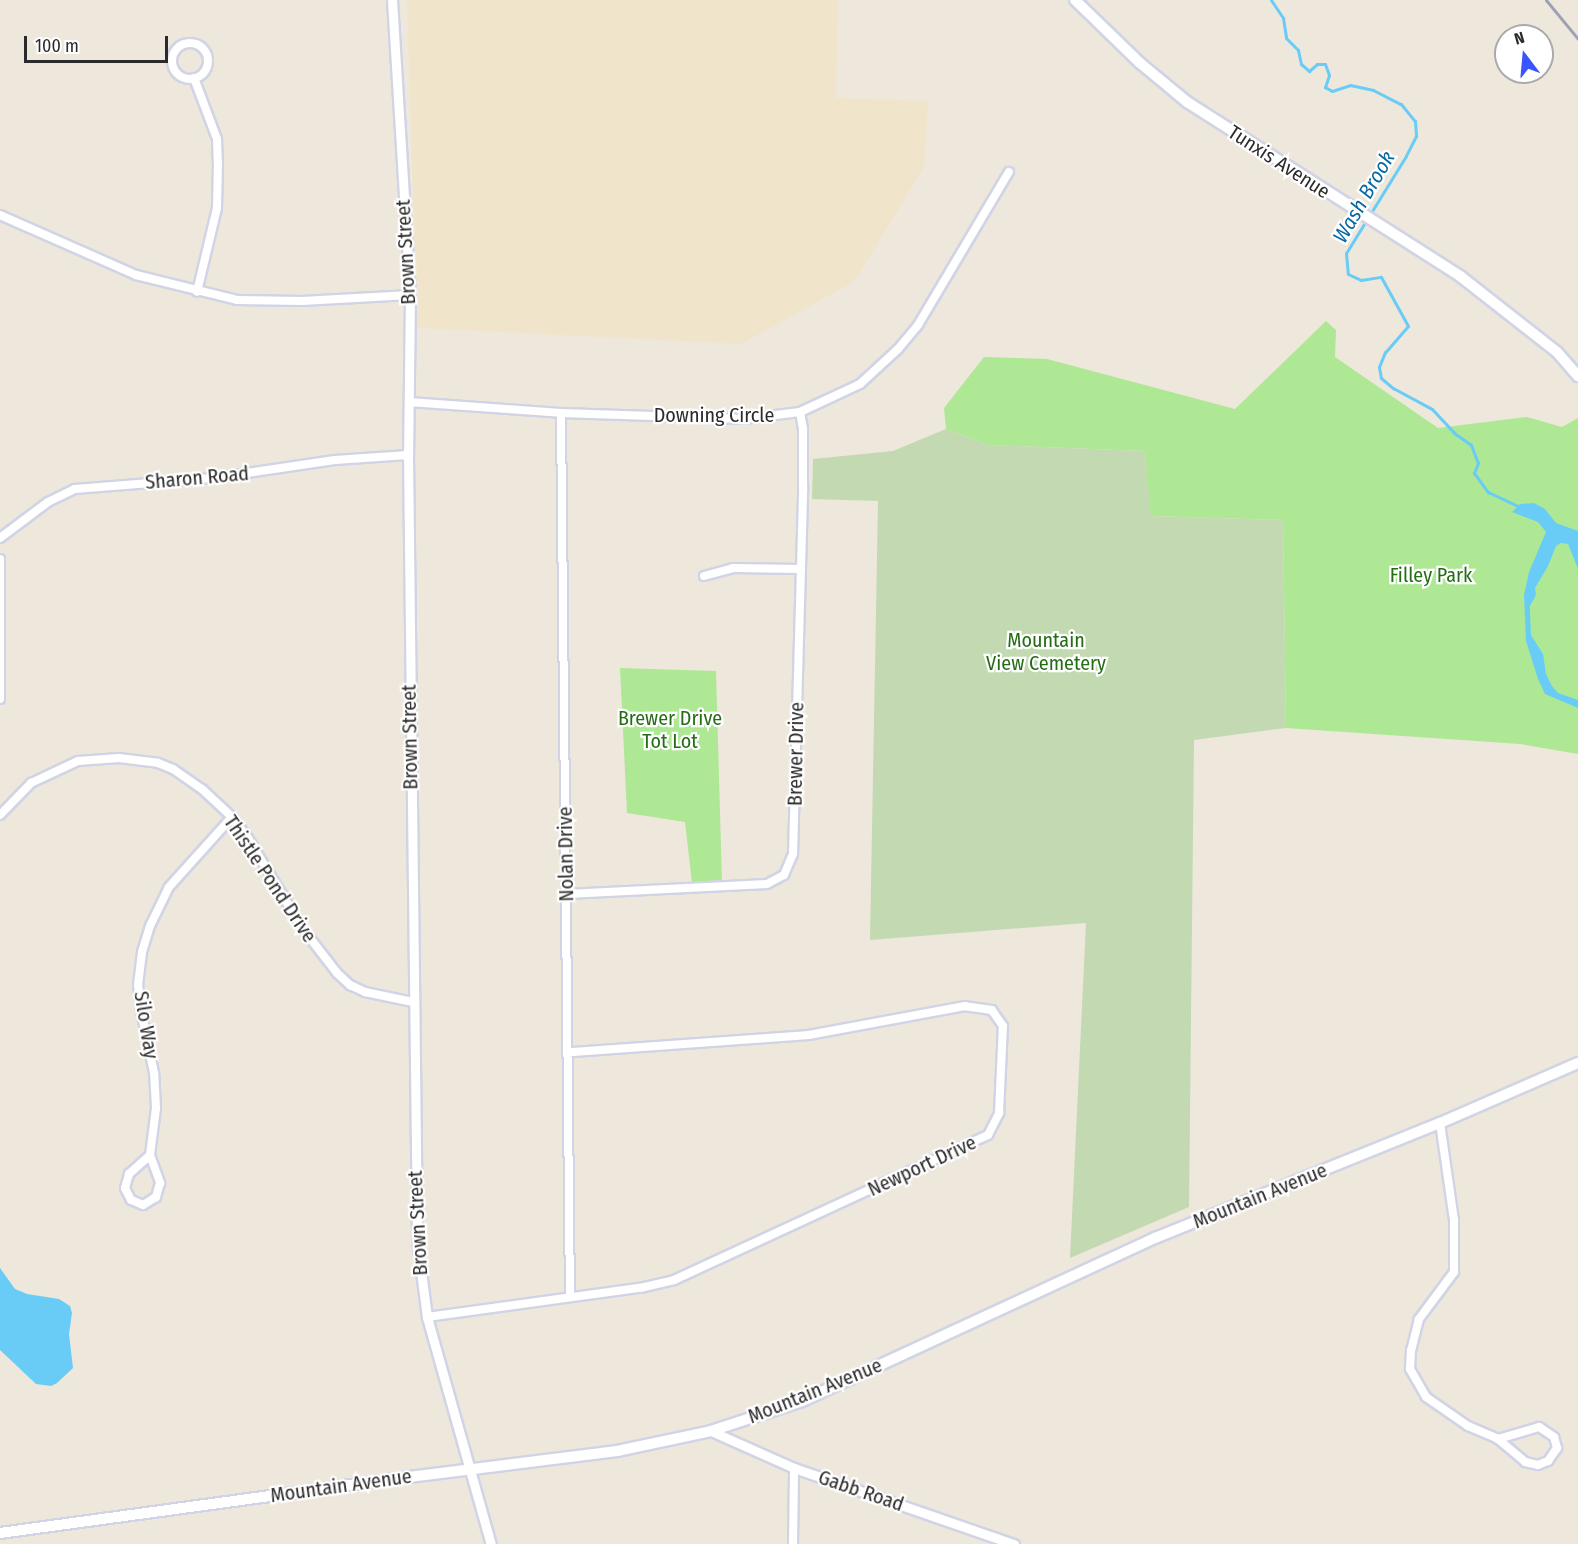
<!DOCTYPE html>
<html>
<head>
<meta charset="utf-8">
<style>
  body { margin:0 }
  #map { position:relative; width:1578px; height:1544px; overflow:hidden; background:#eee7dc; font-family:"Fira Sans Condensed",sans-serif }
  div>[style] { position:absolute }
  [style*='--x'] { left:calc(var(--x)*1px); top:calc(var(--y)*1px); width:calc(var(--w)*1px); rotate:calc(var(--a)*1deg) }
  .education>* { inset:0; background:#f0e5ca }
  .green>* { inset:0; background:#aee895 }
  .cemetery>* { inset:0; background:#c3d9b2 }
  .water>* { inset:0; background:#68ccf7 }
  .stream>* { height:3px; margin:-1.5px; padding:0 1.5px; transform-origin:1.5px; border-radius:1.5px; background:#68ccf7 }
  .roads { filter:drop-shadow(2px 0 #d1d4e5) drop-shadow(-2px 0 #d1d4e5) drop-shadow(0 2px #d1d4e5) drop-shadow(0 -2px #d1d4e5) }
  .minor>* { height:8px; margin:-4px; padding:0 4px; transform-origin:4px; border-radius:4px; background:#fff }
  .minor>.ring { margin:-4px; padding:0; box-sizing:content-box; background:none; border:8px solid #fff; border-radius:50% }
  .tertiary>* { height:9px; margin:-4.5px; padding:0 4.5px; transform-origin:4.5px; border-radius:4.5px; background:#fff }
  .secondary>* { height:10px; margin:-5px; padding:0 5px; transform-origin:5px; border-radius:5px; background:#fff }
  .rail>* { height:3px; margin:-1.5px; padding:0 1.5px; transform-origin:1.5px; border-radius:1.5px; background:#9ea1b6 }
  span { translate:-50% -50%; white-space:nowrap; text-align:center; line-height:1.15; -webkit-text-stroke:4.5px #fff; paint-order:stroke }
  .street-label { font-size:20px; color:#2b2b2b }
  .park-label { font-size:20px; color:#246d15 }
  .water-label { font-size:21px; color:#0468a5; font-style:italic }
  .north { position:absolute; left:1494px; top:24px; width:60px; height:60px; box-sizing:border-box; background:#fff; border:2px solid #aaa; border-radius:50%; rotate:344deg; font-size:16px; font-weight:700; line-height:24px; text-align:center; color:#2b2b2b }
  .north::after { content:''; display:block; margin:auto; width:21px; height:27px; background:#3756ff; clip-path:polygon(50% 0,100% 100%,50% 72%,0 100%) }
  .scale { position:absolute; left:24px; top:36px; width:144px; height:27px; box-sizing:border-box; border:3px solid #2b2b2b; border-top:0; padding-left:8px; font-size:18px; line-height:21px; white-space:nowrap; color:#2b2b2b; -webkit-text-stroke:4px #fff; paint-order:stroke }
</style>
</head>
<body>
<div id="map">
  <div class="education">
    <div style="clip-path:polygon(407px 0,838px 0,836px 98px,928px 101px,924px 167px,855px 281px,741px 344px,417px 328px)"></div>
  </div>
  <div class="green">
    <div style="clip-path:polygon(1326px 321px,1336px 330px,1335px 357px,1438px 428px,1527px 417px,1562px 427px,1578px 418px,1578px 754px,1520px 744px,1286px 728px,1283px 520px,1150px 516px,1145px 451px,988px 445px,946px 429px,944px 408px,984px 357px,1047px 359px,1235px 409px)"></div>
    <div style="clip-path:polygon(620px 668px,716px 671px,722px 882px,692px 883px,685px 822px,627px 813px)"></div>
  </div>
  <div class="cemetery">
    <div style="clip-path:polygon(946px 429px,988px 445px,1145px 451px,1151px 516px,1283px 520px,1286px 728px,1194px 740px,1189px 1207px,1070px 1258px,1086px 923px,870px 940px,878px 501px,812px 499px,813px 459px,893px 451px)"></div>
  </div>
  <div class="water">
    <div style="clip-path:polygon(1534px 503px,1545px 509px,1556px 523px,1578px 531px,1578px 569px,1568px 544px,1561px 543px,1556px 546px,1548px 566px,1535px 588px,1536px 595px,1530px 606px,1530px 613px,1531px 635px,1543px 654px,1546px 674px,1552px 686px,1558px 693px,1578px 700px,1578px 708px,1545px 694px,1538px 679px,1526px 641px,1524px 595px,1529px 572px,1546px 532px,1538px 522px,1512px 512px,1520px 504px)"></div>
    <div style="clip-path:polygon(0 1268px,15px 1289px,27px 1294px,59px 1299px,70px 1306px,72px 1313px,69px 1334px,73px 1368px,57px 1383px,51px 1386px,36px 1384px,0 1350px)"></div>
  </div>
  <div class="stream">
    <div style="--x:1271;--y:0;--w:22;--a:56"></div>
    <div style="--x:1283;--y:18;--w:20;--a:81"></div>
    <div style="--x:1286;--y:38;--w:17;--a:45"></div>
    <div style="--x:1298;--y:50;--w:14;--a:78"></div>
    <div style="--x:1301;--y:64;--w:11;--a:41"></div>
    <div style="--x:1309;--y:71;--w:11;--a:-41"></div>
    <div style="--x:1317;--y:64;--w:8;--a:0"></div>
    <div style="--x:1325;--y:64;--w:12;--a:70"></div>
    <div style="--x:1329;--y:75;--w:13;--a:108"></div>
    <div style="--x:1325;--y:87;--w:8;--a:30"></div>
    <div style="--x:1332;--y:91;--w:19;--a:-18"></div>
    <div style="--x:1350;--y:85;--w:24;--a:12"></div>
    <div style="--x:1373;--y:90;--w:31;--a:27"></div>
    <div style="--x:1401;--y:104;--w:22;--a:51"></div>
    <div style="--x:1415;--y:121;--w:15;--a:86"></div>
    <div style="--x:1416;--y:136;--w:22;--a:117"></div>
    <div style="--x:1406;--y:156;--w:114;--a:121.7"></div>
    <div style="--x:1346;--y:253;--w:21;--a:85"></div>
    <div style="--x:1348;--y:274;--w:14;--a:25"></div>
    <div style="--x:1361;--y:280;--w:20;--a:-9"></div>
    <div style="--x:1381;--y:277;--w:56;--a:61.1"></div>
    <div style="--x:1408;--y:326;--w:35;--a:131"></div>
    <div style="--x:1385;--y:352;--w:16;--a:112"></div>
    <div style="--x:1379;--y:367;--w:11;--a:80"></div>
    <div style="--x:1381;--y:378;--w:16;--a:40"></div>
    <div style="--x:1393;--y:388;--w:44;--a:28.3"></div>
    <div style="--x:1432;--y:409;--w:33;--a:47"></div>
    <div style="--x:1454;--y:433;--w:21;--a:35"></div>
    <div style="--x:1471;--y:445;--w:19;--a:69"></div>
    <div style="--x:1478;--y:463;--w:11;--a:112"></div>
    <div style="--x:1474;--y:473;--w:24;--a:54"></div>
    <div style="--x:1488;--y:492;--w:35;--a:25"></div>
  </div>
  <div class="roads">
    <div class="minor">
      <div class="ring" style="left:172px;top:43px;width:28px;height:28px"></div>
      <div style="--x:194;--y:78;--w:65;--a:69.3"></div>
      <div style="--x:217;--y:139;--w:24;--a:88"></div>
      <div style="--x:218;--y:163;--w:45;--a:91.3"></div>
      <div style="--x:217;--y:208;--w:86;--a:103.4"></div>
      <div style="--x:0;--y:215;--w:149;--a:23.8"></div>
      <div style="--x:136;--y:275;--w:104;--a:13.9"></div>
      <div style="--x:237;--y:300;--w:65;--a:0.9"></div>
      <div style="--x:302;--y:301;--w:108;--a:-3.2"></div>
      <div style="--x:409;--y:402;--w:152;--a:4.1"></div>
      <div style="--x:561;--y:413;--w:183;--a:1.9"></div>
      <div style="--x:744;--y:419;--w:56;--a:-7.1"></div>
      <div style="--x:800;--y:412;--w:66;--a:-25"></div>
      <div style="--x:860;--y:384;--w:52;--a:-42.6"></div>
      <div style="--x:898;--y:349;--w:31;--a:-50"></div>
      <div style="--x:918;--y:325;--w:178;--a:-59.3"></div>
      <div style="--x:561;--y:413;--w:883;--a:89.42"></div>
      <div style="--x:0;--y:538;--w:60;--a:-36.9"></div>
      <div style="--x:48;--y:502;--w:30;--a:-26"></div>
      <div style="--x:75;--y:489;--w:138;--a:-4.6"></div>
      <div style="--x:213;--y:478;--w:123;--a:-8.4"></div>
      <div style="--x:335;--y:460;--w:73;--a:-3.9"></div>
      <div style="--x:0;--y:559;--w:140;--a:90"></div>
      <div style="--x:704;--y:576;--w:30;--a:-15"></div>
      <div style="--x:733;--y:568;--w:68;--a:0.8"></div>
      <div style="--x:0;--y:815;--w:45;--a:-45.9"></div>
      <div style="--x:31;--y:783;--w:52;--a:-25.1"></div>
      <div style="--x:78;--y:761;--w:41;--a:-4.2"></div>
      <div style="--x:119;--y:758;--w:39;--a:7"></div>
      <div style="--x:158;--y:763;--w:16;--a:22"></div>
      <div style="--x:173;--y:769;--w:35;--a:35"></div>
      <div style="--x:202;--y:789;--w:41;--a:43"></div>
      <div style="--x:232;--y:817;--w:26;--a:53"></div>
      <div style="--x:248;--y:838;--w:106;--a:58.9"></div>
      <div style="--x:303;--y:929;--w:56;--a:52.3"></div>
      <div style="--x:337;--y:973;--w:18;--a:43"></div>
      <div style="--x:350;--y:985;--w:17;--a:25"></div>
      <div style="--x:365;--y:992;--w:49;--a:11.8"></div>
      <div style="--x:567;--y:894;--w:200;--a:-2.9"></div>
      <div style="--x:767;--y:884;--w:19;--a:-28"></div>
      <div style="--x:784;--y:875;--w:23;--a:-67"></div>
      <div style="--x:793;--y:854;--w:367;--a:-88.4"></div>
      <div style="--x:803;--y:487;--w:58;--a:-90"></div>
      <div style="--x:803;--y:429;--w:17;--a:-100"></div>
      <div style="--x:1440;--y:1123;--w:98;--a:81.8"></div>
      <div style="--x:1454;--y:1220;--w:52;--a:90"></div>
      <div style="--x:1454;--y:1272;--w:59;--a:126.7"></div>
      <div style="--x:1419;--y:1319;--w:32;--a:104"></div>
      <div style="--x:1411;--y:1350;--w:19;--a:93"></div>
      <div style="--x:1410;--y:1369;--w:32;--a:60"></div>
      <div style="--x:1426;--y:1397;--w:51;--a:34.6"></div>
      <div style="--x:1468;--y:1426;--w:33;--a:23"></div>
      <div style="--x:1498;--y:1439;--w:35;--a:40"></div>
      <div style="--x:1525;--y:1462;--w:13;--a:13"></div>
      <div style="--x:1538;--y:1465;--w:11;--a:-22"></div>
      <div style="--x:1548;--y:1461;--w:16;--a:-55"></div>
      <div style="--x:1557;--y:1448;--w:11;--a:-105"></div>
      <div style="--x:1554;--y:1437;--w:18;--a:-146"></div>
      <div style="--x:1539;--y:1427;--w:43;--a:163.7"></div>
      <div style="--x:150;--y:1155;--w:30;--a:70"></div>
      <div style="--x:160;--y:1183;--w:15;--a:106"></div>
      <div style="--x:156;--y:1197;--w:15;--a:148"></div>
      <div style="--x:143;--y:1205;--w:13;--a:-157"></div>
      <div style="--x:131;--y:1200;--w:13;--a:-117"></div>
      <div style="--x:125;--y:1188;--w:15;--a:-74"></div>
      <div style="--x:129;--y:1174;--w:28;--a:-42"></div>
      <div style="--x:150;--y:1155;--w:47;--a:-82.7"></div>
      <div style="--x:156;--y:1108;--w:35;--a:-93"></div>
      <div style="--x:154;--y:1073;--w:68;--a:-101.8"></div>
      <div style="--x:140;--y:1006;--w:21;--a:-95"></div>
      <div style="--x:138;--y:985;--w:33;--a:-83"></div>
      <div style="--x:142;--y:952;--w:27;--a:-73"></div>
      <div style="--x:150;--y:926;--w:43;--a:-64"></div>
      <div style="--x:169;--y:887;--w:94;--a:-48"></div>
      <div style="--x:427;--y:1317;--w:215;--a:-7.8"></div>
      <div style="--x:640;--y:1288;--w:35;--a:-13"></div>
      <div style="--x:674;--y:1280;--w:346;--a:-24.8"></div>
      <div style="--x:988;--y:1135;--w:25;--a:-63"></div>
      <div style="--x:999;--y:1113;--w:87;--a:-87.4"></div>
      <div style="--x:1003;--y:1026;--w:19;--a:-125"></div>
      <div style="--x:992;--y:1010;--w:27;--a:-172"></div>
      <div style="--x:965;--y:1006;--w:159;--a:169.5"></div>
      <div style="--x:809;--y:1035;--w:240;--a:175.9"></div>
      <div style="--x:793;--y:1544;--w:76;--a:-89.2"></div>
    </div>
    <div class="tertiary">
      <div style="--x:392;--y:0;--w:296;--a:86.5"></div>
      <div style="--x:410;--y:295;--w:160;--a:90.7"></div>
      <div style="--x:408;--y:455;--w:786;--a:89.34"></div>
      <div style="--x:417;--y:1241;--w:77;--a:82.5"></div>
      <div style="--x:427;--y:1317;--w:236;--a:74.3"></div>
      <div style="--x:711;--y:1431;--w:91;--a:24"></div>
      <div style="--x:794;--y:1468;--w:233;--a:19.1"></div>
    </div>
    <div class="secondary">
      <div style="--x:1075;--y:0;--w:91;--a:44.1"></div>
      <div style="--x:1140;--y:63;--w:61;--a:39.7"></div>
      <div style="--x:1187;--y:102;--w:324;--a:32.5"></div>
      <div style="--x:1460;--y:276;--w:123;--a:38.1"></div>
      <div style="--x:1557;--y:352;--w:32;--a:49"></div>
      <div style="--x:0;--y:1533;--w:397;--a:-7.8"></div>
      <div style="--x:393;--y:1479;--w:226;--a:-7.1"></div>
      <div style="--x:617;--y:1451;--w:96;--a:-12"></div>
      <div style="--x:711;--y:1431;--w:96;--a:-18.2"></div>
      <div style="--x:802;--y:1401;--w:389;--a:-24.8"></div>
      <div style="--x:1155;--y:1238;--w:307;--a:-22"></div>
      <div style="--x:1440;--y:1123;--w:150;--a:-23.5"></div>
    </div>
  </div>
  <div class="rail">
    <div style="--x:1546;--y:0;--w:50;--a:50.6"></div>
  </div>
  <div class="street-label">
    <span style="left:1279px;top:162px;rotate:33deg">Tunxis Avenue</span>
    <span style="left:406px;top:252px;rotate:-93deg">Brown Street</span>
    <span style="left:714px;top:415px">Downing Circle</span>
    <span style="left:197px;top:478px;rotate:-5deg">Sharon Road</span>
    <span style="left:410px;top:737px;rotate:-91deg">Brown Street</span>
    <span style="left:796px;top:754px;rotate:-89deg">Brewer Drive</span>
    <span style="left:566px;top:854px;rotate:-91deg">Nolan Drive</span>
    <span style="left:270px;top:879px;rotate:56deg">Thistle Pond Drive</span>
    <span style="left:146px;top:1025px;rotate:81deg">Silo Way</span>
    <span style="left:922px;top:1166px;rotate:-25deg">Newport Drive</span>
    <span style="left:1260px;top:1196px;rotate:-22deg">Mountain Avenue</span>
    <span style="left:418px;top:1223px;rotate:-93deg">Brown Street</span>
    <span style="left:815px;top:1391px;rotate:-22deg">Mountain Avenue</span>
    <span style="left:341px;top:1486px;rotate:-8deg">Mountain Avenue</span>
    <span style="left:861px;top:1491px;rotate:19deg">Gabb Road</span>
  </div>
  <div class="park-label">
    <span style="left:1431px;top:575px">Filley Park</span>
    <span style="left:1046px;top:652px">Mountain<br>View Cemetery</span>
    <span style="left:670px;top:730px">Brewer Drive<br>Tot Lot</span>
  </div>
  <div class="water-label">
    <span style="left:1364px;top:197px;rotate:-60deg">Wash Brook</span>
  </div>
  <div class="north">N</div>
  <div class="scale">100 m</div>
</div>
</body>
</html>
